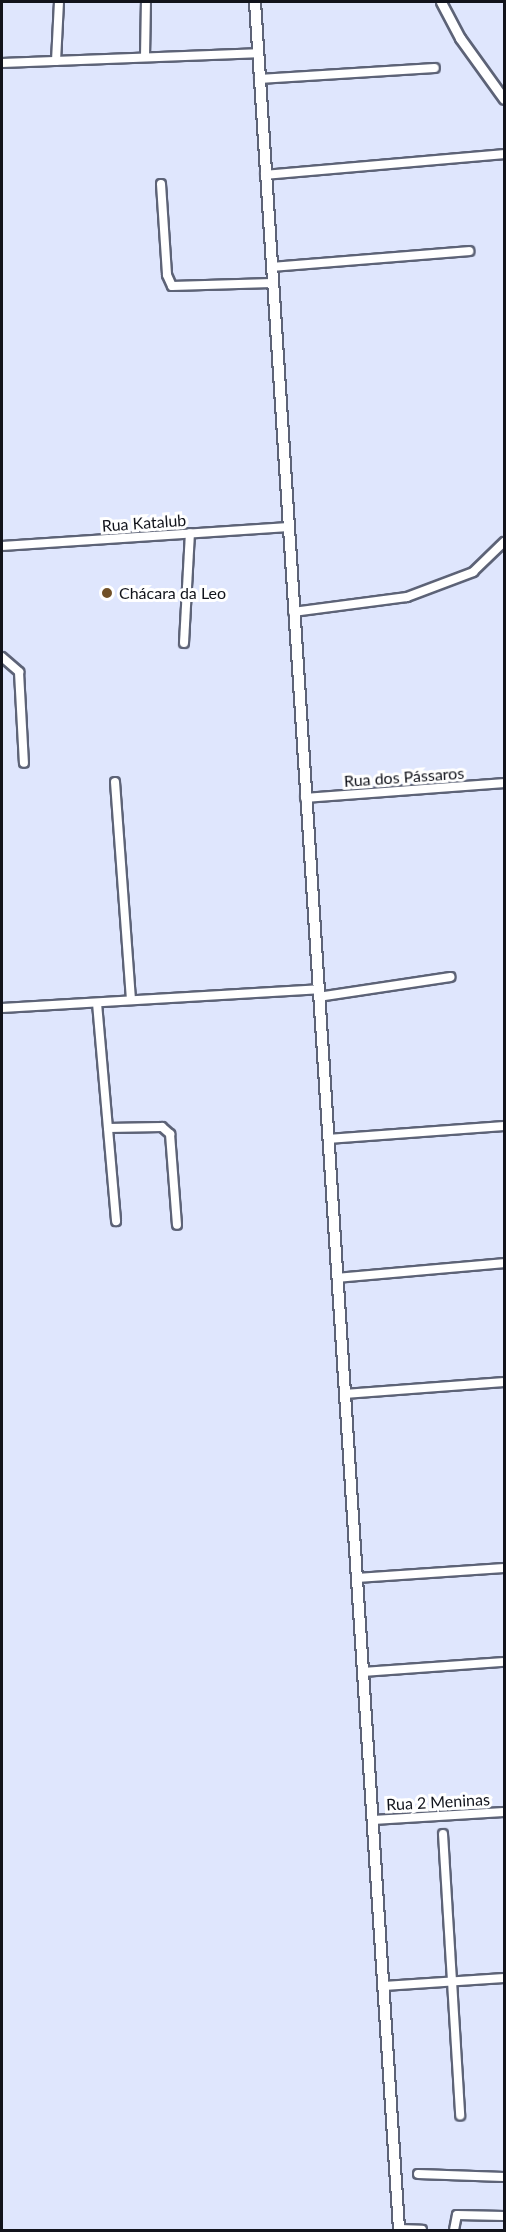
<!DOCTYPE html>
<html>
<head>
<meta charset="utf-8">
<style>
  body { margin:0 }
  #map { position:relative; width:506px; height:2232px; overflow:hidden; background:#dfe6fd; font-family:Lato,sans-serif }
  div>[style] { position:absolute }
  [style*='--x'] { left:calc(var(--x)*1px); top:calc(var(--y)*1px); width:calc(var(--w)*1px); rotate:calc(var(--a)*1deg) }
  .roads { filter:drop-shadow(2px 0 #5d6377) drop-shadow(-2px 0 #5d6377) drop-shadow(0 2px #5d6377) drop-shadow(0 -2px #5d6377) }
  .minor>* { height:8px; margin:-4px; padding:0 4px; transform-origin:4px; border-radius:4px; background:#fff }
  .tertiary>* { height:9px; margin:-4.5px; padding:0 4.5px; transform-origin:4.5px; border-radius:4.5px; background:#fff }
  .secondary>* { height:10px; margin:-5px; padding:0 5px; transform-origin:5px; border-radius:5px; background:#fff }
  .dots>* { width:16px; height:16px; translate:-50% -50%; box-sizing:border-box; border:3px solid #fff; border-radius:50% }
  span { translate:-50% -50%; white-space:nowrap; text-align:center; line-height:1.15; -webkit-text-stroke:6px #fff; paint-order:stroke }
  .street-label { font-size:16px; color:#11131b }
  .poi-label { font-size:16px; color:#11131b }
  .left { translate:0 -50%; text-align:left }
  .frame { position:absolute; inset:0; border:3px solid #11131b; pointer-events:none }
</style>
</head>
<body>
<div id="map">
  <div class="roads">
    <div class="minor">
      <div style="--x:145;--y:57;--w:55;--a:-89"></div>
      <div style="--x:56;--y:61;--w:59;--a:-87.1"></div>
      <div style="--x:2;--y:63;--w:255;--a:-2.2"></div>
      <div style="--x:259;--y:79;--w:176;--a:-3.6"></div>
      <div style="--x:265;--y:175;--w:240;--a:-5"></div>
      <div style="--x:161;--y:184;--w:91;--a:86.2"></div>
      <div style="--x:167;--y:275;--w:12;--a:66"></div>
      <div style="--x:172;--y:286;--w:100;--a:-1.7"></div>
      <div style="--x:272;--y:267;--w:198;--a:-4.6"></div>
      <div style="--x:2;--y:546;--w:287;--a:-3.8"></div>
      <div style="--x:293;--y:612;--w:115;--a:-7.5"></div>
      <div style="--x:407;--y:597;--w:71;--a:-20.7"></div>
      <div style="--x:473;--y:572;--w:43;--a:-44.1"></div>
      <div style="--x:184;--y:643;--w:110;--a:-86.9"></div>
      <div style="--x:2;--y:657;--w:23;--a:41"></div>
      <div style="--x:19;--y:672;--w:91;--a:86.9"></div>
      <div style="--x:115;--y:782;--w:218;--a:85.8"></div>
      <div style="--x:305;--y:798;--w:200;--a:-4.3"></div>
      <div style="--x:318;--y:997;--w:134;--a:-8.6"></div>
      <div style="--x:97;--y:1003;--w:219;--a:85"></div>
      <div style="--x:2;--y:1008;--w:317;--a:-3.4"></div>
      <div style="--x:108;--y:1128;--w:54;--a:-1.1"></div>
      <div style="--x:162;--y:1127;--w:11;--a:41"></div>
      <div style="--x:170;--y:1134;--w:91;--a:85.6"></div>
      <div style="--x:328;--y:1139;--w:176;--a:-4.2"></div>
      <div style="--x:337;--y:1278;--w:168;--a:-5.1"></div>
      <div style="--x:345;--y:1394;--w:159;--a:-4.3"></div>
      <div style="--x:357;--y:1578;--w:147;--a:-3.9"></div>
      <div style="--x:363;--y:1672;--w:141;--a:-4.1"></div>
      <div style="--x:373;--y:1820;--w:131;--a:-3.5"></div>
      <div style="--x:443;--y:1834;--w:282;--a:86.5"></div>
      <div style="--x:384;--y:1986;--w:120;--a:-3.8"></div>
      <div style="--x:418;--y:2174;--w:86;--a:2"></div>
      <div style="--x:399;--y:2229;--w:23;--a:2"></div>
      <div style="--x:454;--y:2230;--w:15;--a:-79"></div>
      <div style="--x:457;--y:2215;--w:47;--a:1.2"></div>
    </div>
    <div class="tertiary">
      <div style="--x:441;--y:2;--w:41;--a:62.2"></div>
      <div style="--x:460;--y:38;--w:75;--a:54.2"></div>
    </div>
    <div class="secondary">
      <div style="--x:255;--y:2;--w:2233;--a:86.3"></div>
    </div>
  </div>
  <div class="dots">
    <div style="left:107px;top:593px;background:#715027"></div>
  </div>
  <div class="street-label">
    <span style="left:144px;top:523px;rotate:-4deg">Rua Katalub</span>
    <span style="left:404px;top:777px;rotate:-4deg">Rua dos Pássaros</span>
    <span style="left:438px;top:1802px;rotate:-3deg">Rua 2 Meninas</span>
  </div>
  <div class="poi-label">
    <span class="left" style="left:119px;top:593px">Chácara da Leo</span>
  </div>
  <div class="frame"></div>
</div>
</body>
</html>
